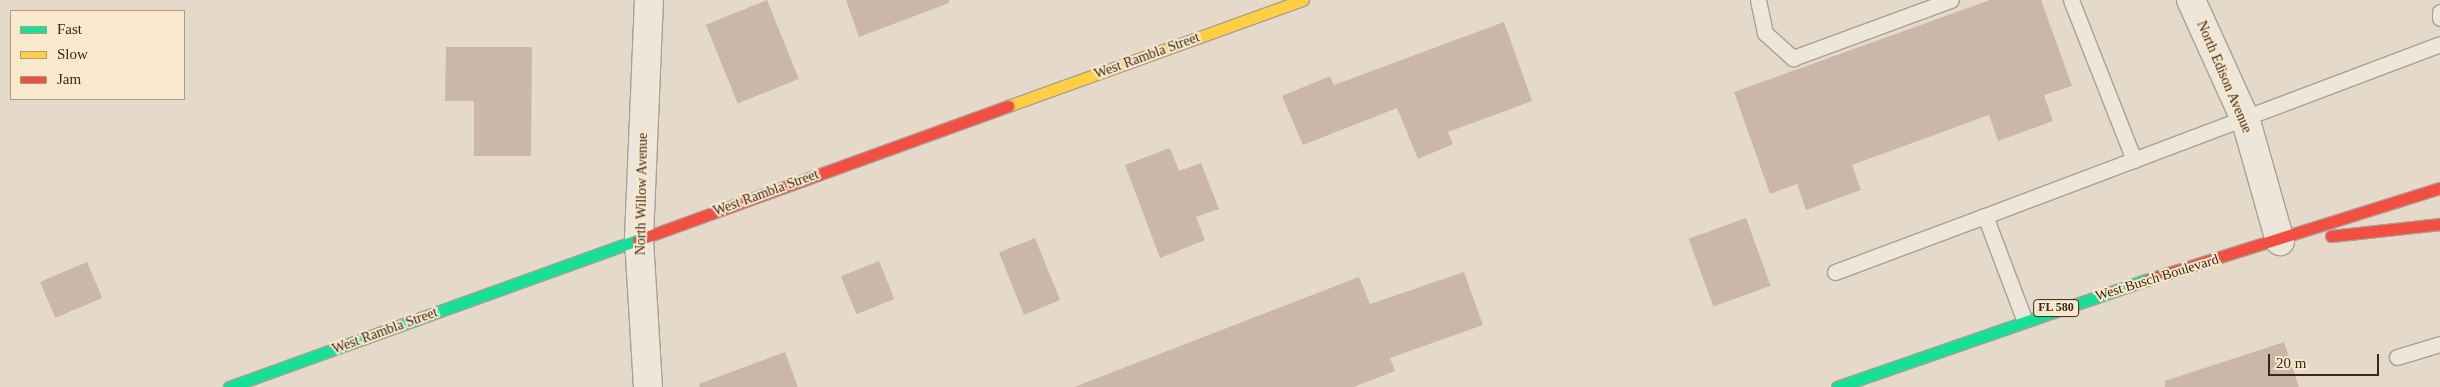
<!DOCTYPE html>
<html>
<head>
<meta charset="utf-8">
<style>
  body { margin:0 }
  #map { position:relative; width:2440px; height:387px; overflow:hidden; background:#e5dac9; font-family:"Times New Roman",serif }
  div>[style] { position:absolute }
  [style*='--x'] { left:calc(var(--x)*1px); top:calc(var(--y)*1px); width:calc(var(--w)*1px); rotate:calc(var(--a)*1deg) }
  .building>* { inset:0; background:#cab7a9; transform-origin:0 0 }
  .roads { filter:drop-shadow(1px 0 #aa9f93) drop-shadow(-1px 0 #aa9f93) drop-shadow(0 1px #aa9f93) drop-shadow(0 -1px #aa9f93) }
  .lane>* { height:15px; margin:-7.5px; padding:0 7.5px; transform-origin:7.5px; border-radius:7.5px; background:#ece6db }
  .street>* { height:28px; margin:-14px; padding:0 14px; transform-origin:14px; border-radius:14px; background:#ece6db }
  .fast>* { height:11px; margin:-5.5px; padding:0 5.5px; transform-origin:5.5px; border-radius:5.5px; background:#16e098 }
  .slow>* { height:11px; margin:-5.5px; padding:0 5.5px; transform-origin:5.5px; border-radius:5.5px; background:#ffcf43 }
  .jam>* { height:11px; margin:-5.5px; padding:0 5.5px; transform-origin:5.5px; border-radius:5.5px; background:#f24e42 }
  span { translate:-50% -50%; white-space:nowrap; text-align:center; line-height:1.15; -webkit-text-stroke:4px #f9e8cc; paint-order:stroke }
  .shield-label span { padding:1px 4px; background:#f9e8cc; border:1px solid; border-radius:4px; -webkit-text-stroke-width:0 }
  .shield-label { font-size:12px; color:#38271a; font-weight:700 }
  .street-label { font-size:14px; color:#38271a }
  .legend { position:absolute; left:10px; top:10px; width:175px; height:90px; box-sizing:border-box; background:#f9e8cc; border:1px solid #ac9b85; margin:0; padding:6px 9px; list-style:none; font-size:15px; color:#38271a }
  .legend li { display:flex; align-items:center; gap:10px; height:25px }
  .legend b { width:25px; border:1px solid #ac9b85 }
  .scale { position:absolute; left:2268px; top:354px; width:111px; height:22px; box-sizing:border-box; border:2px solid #38271a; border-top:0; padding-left:6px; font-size:15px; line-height:18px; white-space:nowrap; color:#38271a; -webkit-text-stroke:4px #f9e8cc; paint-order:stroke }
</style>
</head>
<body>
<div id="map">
  <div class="building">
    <div style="left:767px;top:0;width:85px;height:66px;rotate:68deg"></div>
    <div style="clip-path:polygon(846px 0,949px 0,949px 3px,859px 37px)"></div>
    <div style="clip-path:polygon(1990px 0,2041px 0,2072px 86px,2044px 95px,2053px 121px,1998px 141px,1989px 115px,1852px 165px,1861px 190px,1806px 210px,1797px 184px,1770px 194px,1734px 92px)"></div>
    <div style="clip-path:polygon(1504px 22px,1532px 101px,1448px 132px,1453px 144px,1418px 159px,1397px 108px,1303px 145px,1282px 96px,1330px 76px,1334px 85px)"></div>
    <div style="clip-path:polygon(446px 47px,532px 47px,531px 156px,474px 156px,474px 101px,445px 101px)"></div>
    <div style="clip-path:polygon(1170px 148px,1179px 171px,1201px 163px,1219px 209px,1196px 217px,1205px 240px,1160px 258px,1125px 165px)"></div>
    <div style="left:1746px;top:218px;width:72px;height:61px;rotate:70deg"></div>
    <div style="left:1035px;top:238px;width:67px;height:39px;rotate:68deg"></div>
    <div style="left:879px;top:261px;width:41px;height:41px;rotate:68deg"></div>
    <div style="left:87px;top:262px;width:39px;height:51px;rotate:67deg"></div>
    <div style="clip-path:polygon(1464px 272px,1483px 325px,1390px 358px,1395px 371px,1353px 387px,1074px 387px,1359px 277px,1370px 304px)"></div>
    <div style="clip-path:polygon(2284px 342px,2299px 387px,2165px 387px,2165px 381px)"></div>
    <div style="clip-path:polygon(785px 352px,798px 387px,700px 387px,699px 384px)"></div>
  </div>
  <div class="roads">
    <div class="lane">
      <div style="--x:1758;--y:0;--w:34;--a:78"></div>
      <div style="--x:1765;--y:33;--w:38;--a:42"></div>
      <div style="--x:1793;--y:58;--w:168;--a:-20.2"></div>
      <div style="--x:2071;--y:0;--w:172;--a:68.5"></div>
      <div style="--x:2440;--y:12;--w:6;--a:90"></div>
      <div style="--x:1835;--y:272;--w:160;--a:-20.5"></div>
      <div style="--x:2024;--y:319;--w:110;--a:-110.7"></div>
      <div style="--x:1985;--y:216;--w:486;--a:-20.7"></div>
      <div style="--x:2397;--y:357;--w:45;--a:-16.8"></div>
    </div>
    <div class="street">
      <div style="--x:2191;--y:0;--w:133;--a:65.6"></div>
      <div style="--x:2246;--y:121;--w:125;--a:74.2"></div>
      <div style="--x:648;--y:387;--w:149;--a:-93.5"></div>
      <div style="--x:639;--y:238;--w:238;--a:-87.6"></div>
    </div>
    <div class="fast">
      <div style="--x:229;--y:387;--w:435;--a:-19.8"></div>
      <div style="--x:1837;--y:387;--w:330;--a:-19.1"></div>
    </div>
    <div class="slow">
      <div style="--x:1008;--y:106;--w:313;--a:-19.8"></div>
    </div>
    <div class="jam">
      <div style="--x:2331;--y:236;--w:110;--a:-6.3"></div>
      <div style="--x:638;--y:240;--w:394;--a:-19.9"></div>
      <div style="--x:2149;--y:279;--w:305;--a:-17.4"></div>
    </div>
  </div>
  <div class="shield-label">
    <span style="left:2056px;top:308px">FL 580</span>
  </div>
  <div class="street-label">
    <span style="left:1147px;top:56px;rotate:-20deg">West Rambla Street</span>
    <span style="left:2224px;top:77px;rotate:67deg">North Edison Avenue</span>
    <span style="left:766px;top:193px;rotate:-20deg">West Rambla Street</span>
    <span style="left:642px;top:194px;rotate:-89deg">North Willow Avenue</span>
    <span style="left:2157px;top:278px;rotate:-17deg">West Busch Boulevard</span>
    <span style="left:385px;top:331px;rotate:-20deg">West Rambla Street</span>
  </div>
  <ul class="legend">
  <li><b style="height:6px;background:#16e098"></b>Fast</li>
  <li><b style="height:6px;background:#ffcf43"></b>Slow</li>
  <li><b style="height:6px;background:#f24e42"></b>Jam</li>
  </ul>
  <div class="scale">20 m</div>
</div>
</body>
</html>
